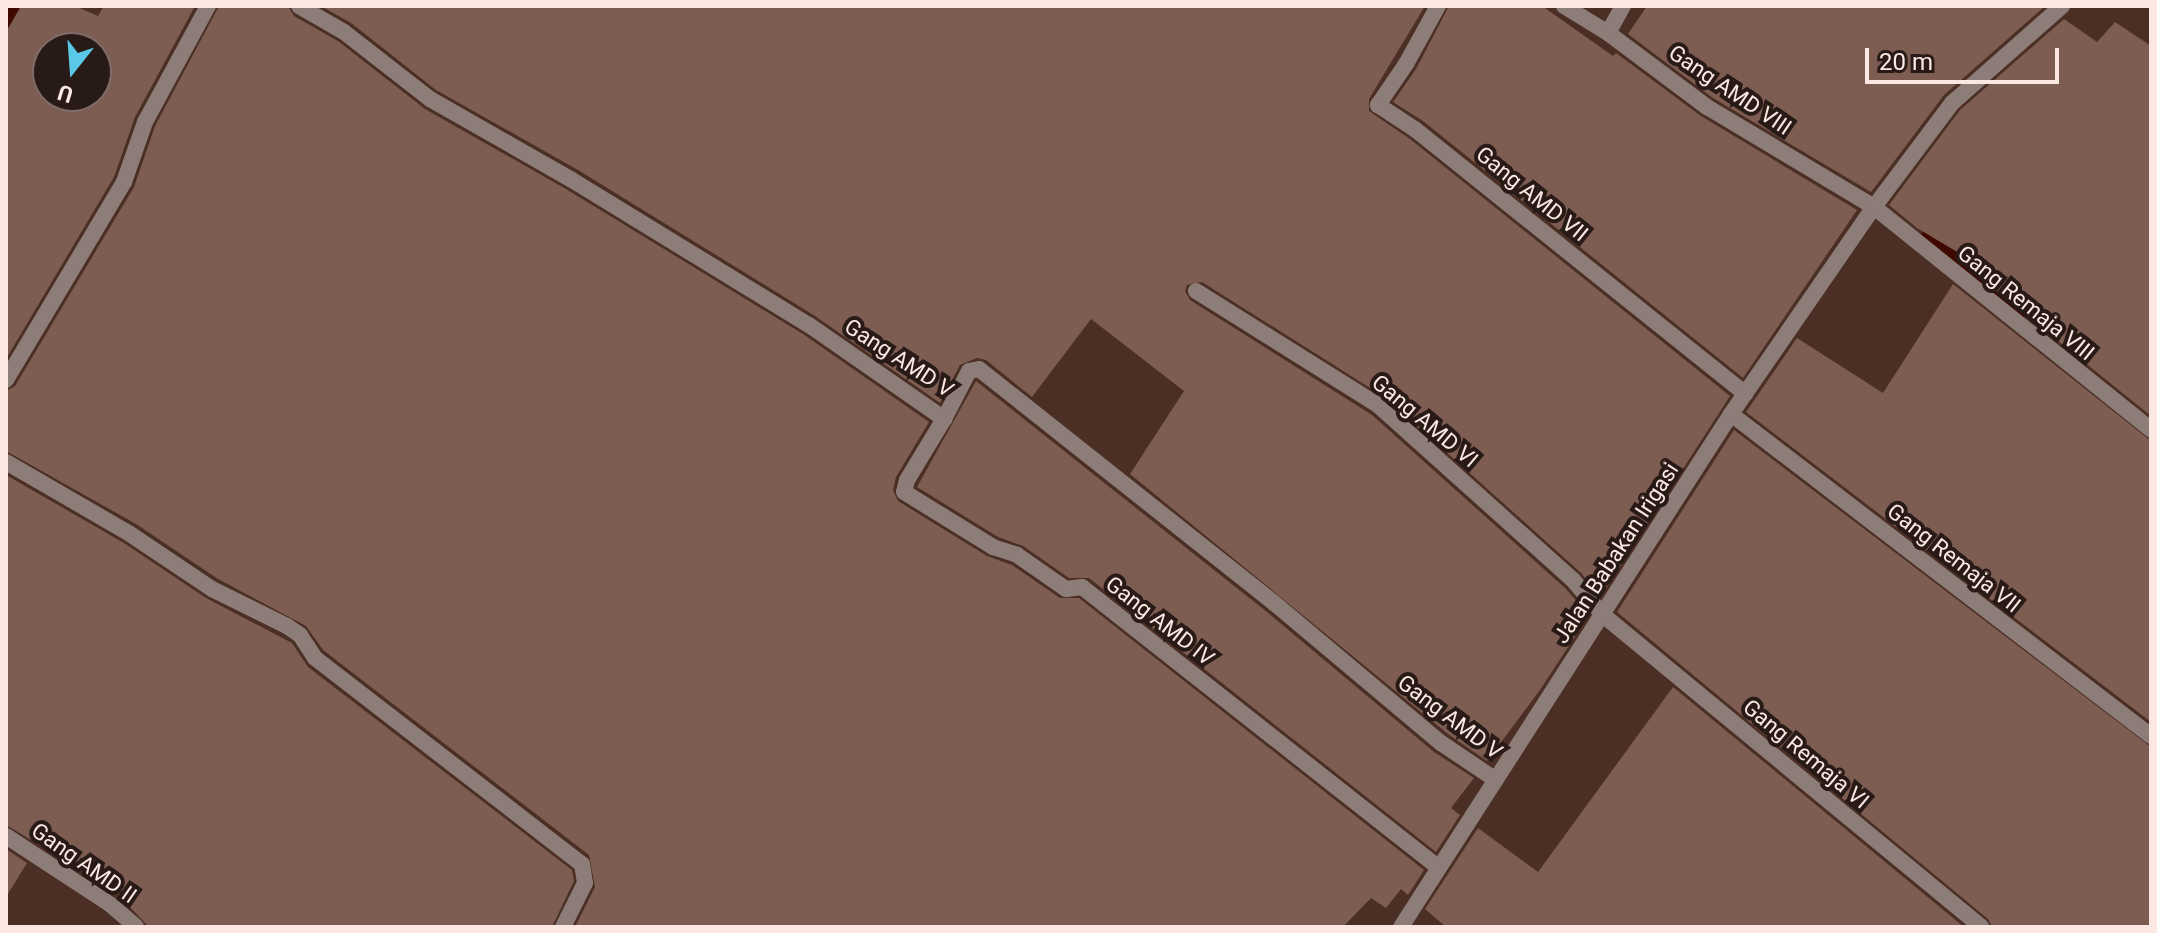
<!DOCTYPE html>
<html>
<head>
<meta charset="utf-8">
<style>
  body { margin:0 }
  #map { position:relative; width:2157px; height:933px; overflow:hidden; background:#4b2e24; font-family:Roboto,sans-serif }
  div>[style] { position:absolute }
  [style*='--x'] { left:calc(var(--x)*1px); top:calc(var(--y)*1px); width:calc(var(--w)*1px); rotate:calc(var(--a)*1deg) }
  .stream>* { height:20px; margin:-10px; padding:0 10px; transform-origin:10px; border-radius:10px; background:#3f0900 }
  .river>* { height:116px; margin:-58px; padding:0 58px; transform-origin:58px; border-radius:58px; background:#3f0900 }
  .building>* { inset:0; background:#7d5c52 }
  .street>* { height:16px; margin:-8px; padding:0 8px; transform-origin:8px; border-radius:8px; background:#8d7d78 }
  span { translate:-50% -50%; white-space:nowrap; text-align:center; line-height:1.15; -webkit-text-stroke:8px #281a16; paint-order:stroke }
  .street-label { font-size:22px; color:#fce8e2 }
  .frame { position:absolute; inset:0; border:8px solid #fce8e2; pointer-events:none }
  .north { position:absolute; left:32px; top:32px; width:80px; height:80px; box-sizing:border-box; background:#281a16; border:2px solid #7d6c68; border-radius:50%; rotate:197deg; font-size:22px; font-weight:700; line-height:32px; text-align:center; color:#fce8e2 }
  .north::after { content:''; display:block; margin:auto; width:28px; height:36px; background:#5ac8e6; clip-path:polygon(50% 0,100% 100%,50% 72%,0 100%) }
  .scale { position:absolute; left:1865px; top:48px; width:194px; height:36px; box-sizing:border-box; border:4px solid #fce8e2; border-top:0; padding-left:10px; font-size:24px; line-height:28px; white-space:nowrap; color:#fce8e2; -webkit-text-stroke:6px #281a16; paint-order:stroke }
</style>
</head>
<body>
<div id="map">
  <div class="stream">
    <div style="--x:1930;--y:239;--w:113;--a:37.8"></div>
  </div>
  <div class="river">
    <div style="--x:6;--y:13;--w:8;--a:-60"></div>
  </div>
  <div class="building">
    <div style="clip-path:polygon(evenodd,21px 6px,75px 6px,98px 16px,104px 6px,195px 6px,135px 117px,114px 177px,6px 359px,6px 32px,21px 6px,48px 48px,96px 48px,96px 96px,48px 96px,48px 48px)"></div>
    <div style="clip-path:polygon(219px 6px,288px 6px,294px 16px,338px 41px,425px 109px,566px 189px,803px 334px,929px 422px,896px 477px,893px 490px,898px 501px,987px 556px,1012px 565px,1060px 598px,1079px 598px,1424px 870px,1408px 895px,1401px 889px,1386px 908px,1371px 898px,1343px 927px,575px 927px,595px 887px,589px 855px,323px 650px,306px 626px,218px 579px,136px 524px,6px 451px,6px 391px,15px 386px,134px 187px,155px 126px)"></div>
    <div style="clip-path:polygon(321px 6px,1425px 6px,1369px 99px,1369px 111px,1410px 139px,1730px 396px,1601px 596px,1580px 572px,1386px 398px,1202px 282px,1187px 285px,1185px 291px,1190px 300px,1372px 415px,1565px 588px,1589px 615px,1540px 690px,1487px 761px,1448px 734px,1130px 474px,1184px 391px,1091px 319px,1032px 397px,986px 360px,977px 358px,960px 365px,940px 403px,815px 316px,578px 170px,436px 90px,351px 23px)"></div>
    <div style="clip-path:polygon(1449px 6px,1542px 6px,1613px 56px,1616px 53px,1701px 116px,1857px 210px,1743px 378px,1423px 121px,1393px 102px,1416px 69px)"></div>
    <div style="clip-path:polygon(1647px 6px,2045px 6px,1944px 95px,1871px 192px,1713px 98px,1628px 34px)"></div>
    <div style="clip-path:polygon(2064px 19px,2097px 42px,2115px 22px,2151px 46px,2151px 416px,1965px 266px,1969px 259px,1917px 228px,1889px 205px,1960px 110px)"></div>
    <div style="clip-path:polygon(1953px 284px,2151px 441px,2151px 722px,1746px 412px,1797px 338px,1883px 393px)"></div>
    <div style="clip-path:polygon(976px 381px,1267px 612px,1434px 752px,1474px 778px,1451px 808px,1460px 815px,1436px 852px,1089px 578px,1069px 578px,1023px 546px,998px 537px,917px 487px)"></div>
    <div style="clip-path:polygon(1734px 430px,2151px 747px,2151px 927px,1992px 927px,1988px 919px,1617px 612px)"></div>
    <div style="clip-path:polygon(6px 475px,124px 543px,206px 598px,292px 643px,308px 667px,572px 870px,574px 881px,552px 927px,149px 927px,126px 903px,131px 896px,40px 840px,38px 844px,6px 825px)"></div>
    <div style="clip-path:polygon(1673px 687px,1964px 927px,1446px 927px,1425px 909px,1478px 828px,1538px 872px)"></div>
    <div style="clip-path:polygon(6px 849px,27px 863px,6px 897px)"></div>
  </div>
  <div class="street">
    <div style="--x:299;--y:6;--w:52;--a:30"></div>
    <div style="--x:344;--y:32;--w:109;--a:37.9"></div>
    <div style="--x:430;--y:99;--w:163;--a:29.7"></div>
    <div style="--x:572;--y:180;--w:278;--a:31.5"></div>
    <div style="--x:809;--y:325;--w:165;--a:34.8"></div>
    <div style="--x:944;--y:419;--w:54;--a:-62.5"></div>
    <div style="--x:969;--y:371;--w:10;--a:-11"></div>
    <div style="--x:979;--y:369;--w:377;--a:38.4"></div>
    <div style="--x:1274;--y:603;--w:218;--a:40"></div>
    <div style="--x:1441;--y:743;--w:66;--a:33.9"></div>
    <div style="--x:1438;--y:6;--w:66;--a:118.9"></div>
    <div style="--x:1406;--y:64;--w:50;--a:124.3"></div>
    <div style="--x:1378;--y:105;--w:45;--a:33.3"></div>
    <div style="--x:1416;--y:130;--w:422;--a:38.7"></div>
    <div style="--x:1564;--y:6;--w:52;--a:31.5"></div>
    <div style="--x:1608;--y:33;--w:124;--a:36.8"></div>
    <div style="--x:1707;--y:107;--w:195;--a:30.9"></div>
    <div style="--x:1874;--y:207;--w:356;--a:38.8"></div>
    <div style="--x:1608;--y:33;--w:31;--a:-61"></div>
    <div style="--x:1196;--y:291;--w:216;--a:32.1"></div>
    <div style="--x:1379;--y:406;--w:261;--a:41.9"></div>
    <div style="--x:1573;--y:580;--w:46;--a:49.4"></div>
    <div style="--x:1603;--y:615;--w:490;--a:39.5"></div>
    <div style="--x:6;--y:380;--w:230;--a:-59.2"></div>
    <div style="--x:124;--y:182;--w:64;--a:-70.7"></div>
    <div style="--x:145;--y:122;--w:132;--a:-61.5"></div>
    <div style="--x:1731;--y:414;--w:529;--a:37.48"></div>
    <div style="--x:944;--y:419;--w:71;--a:121.2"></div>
    <div style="--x:907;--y:480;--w:12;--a:104"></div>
    <div style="--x:904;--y:492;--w:105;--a:31.7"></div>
    <div style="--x:993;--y:547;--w:25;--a:18"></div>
    <div style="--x:1017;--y:555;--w:60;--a:34.8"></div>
    <div style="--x:1066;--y:589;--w:16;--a:-7"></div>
    <div style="--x:1082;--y:587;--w:454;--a:38.2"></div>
    <div style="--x:6;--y:462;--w:143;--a:30.1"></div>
    <div style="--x:130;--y:534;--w:99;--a:33.9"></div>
    <div style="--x:212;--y:589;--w:84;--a:26.3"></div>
    <div style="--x:287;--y:626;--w:16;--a:35"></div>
    <div style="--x:300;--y:635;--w:27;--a:57"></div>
    <div style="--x:315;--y:658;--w:337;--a:37.7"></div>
    <div style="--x:582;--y:864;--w:19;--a:81"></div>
    <div style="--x:585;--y:883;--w:49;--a:116.6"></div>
    <div style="--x:6;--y:836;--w:126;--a:33.3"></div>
    <div style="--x:111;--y:905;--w:33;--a:41"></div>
    <div style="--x:1401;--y:927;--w:610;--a:-57.25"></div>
    <div style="--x:1731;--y:414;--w:252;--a:-55.4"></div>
    <div style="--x:1874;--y:207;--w:130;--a:-53.1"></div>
    <div style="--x:1952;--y:103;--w:147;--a:-41.4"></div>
  </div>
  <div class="street-label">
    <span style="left:1730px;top:90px;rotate:34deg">Gang AMD VIII</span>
    <span style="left:1532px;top:194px;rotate:39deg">Gang AMD VII</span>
    <span style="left:2026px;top:303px;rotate:39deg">Gang Remaja VIII</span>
    <span style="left:899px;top:358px;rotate:33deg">Gang AMD V</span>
    <span style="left:1425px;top:421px;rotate:40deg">Gang AMD VI</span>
    <span style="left:1616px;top:553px;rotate:-57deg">Jalan Babakan Irigasi</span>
    <span style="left:1954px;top:558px;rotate:38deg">Gang Remaja VII</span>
    <span style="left:1160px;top:621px;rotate:38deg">Gang AMD IV</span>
    <span style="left:1450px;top:717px;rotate:37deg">Gang AMD V</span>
    <span style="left:1806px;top:754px;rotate:40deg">Gang Remaja VI</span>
    <span style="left:84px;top:863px;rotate:35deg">Gang AMD II</span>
  </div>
  <div class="frame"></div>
  <div class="north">U</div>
  <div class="scale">20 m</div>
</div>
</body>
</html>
